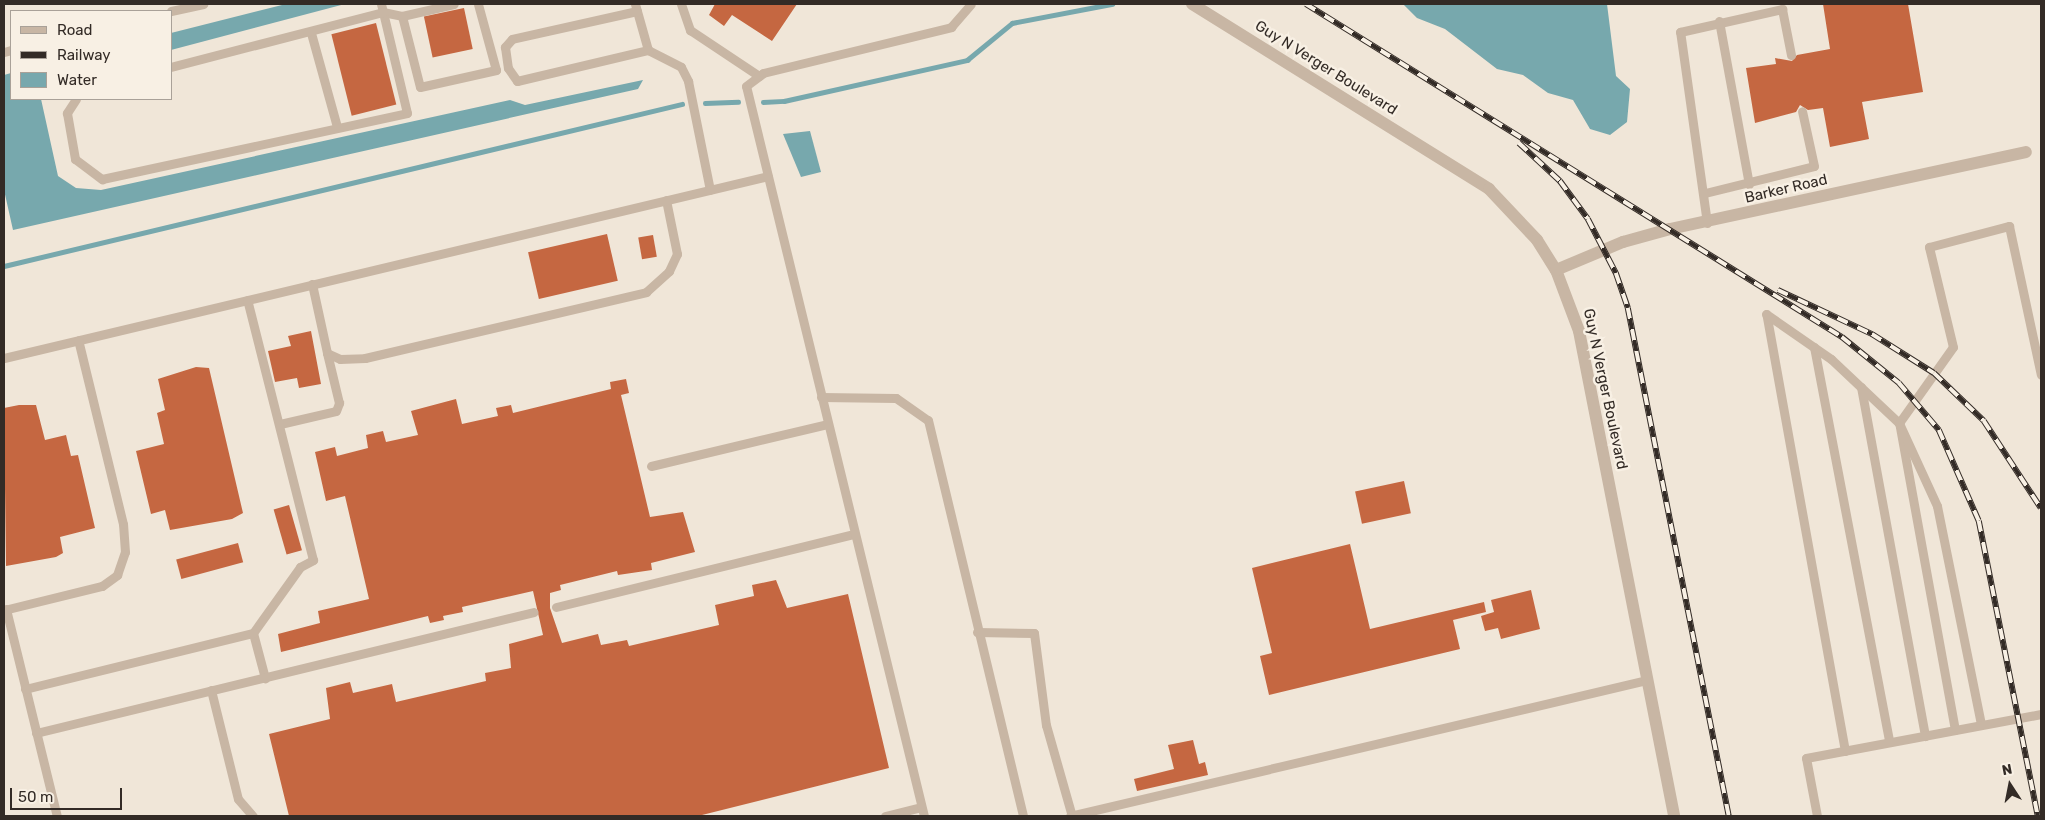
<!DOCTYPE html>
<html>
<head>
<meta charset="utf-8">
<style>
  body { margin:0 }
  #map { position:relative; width:2045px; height:820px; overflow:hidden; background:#f0e6d8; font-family:Rubik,sans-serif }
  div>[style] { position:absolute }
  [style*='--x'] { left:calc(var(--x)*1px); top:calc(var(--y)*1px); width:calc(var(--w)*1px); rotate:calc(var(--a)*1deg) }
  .water>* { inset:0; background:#77a8ad }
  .stream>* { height:4.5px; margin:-2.25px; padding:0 2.25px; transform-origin:2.25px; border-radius:2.25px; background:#77a8ad }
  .building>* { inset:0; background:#c56741; transform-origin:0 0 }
  .service>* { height:9px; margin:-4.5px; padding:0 4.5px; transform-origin:4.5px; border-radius:4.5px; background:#c8b6a4 }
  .minor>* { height:12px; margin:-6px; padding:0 6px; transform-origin:6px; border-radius:6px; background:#c8b6a4 }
  .rail>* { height:5.5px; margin-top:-2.75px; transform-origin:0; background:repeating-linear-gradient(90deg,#f8f0e4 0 11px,#332b26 0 22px); box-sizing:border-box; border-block:1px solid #332b26 }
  span { translate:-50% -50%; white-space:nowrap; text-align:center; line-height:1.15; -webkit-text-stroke:5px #f8f0e4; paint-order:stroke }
  .street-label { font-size:15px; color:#332b26 }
  .frame { position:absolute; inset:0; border:5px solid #332b26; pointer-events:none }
  .legend { position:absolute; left:10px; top:10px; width:162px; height:90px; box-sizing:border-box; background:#f8f0e4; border:1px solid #a9a198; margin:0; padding:6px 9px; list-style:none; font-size:15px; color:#332b26 }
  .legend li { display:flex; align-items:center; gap:10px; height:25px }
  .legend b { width:25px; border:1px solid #a9a198 }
  .north { position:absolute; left:1985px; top:760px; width:50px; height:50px; -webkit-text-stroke:4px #f8f0e4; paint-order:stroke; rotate:349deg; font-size:14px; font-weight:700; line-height:20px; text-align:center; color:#332b26 }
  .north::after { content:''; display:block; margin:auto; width:18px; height:22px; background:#332b26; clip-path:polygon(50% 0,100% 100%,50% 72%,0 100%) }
  .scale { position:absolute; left:10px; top:788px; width:112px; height:22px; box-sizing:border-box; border:2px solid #332b26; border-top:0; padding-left:6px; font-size:15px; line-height:18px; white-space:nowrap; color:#332b26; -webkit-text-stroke:4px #f8f0e4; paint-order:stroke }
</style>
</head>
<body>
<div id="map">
  <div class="water">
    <div style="clip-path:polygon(286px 4px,345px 4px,171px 50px,171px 33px)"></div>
    <div style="clip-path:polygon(1403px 4px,1607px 4px,1616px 76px,1630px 89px,1627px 122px,1610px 135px,1590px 129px,1573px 100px,1548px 93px,1523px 75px,1497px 69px,1445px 29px,1417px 18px)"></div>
    <div style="clip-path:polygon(11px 73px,11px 99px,41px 99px,58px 176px,76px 188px,101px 190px,510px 100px,525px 105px,643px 80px,638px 89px,13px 230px,4px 190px,4px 75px)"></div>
    <div style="clip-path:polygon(810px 131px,821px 172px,801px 177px,783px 134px)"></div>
  </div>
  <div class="stream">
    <div style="--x:763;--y:102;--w:21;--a:-3"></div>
    <div style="--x:784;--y:101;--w:188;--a:-12.6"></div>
    <div style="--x:967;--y:60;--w:58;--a:-39.4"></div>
    <div style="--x:1012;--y:23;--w:102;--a:-10.8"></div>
    <div style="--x:705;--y:103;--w:33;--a:-2"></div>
    <div style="--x:4;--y:266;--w:697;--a:-13.44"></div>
  </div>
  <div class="building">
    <div style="clip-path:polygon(715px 4px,797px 4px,772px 41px,732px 15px,724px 26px,709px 15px)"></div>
    <div style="clip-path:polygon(1823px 4px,1908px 4px,1923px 92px,1862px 102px,1869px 139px,1830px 147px,1823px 108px,1808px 110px,1800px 105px,1796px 112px,1755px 123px,1746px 68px,1776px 64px,1775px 58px,1792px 61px,1797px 55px,1830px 49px)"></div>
    <div style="left:464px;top:8px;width:42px;height:41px;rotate:78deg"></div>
    <div style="left:376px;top:23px;width:84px;height:46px;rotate:76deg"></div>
    <div style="left:607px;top:234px;width:48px;height:81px;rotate:77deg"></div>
    <div style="left:653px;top:235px;width:22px;height:15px;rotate:80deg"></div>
    <div style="clip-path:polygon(311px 331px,321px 384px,299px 388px,297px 378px,275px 382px,268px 351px,291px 346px,288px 336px)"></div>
    <div style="clip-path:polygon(196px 367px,209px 368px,243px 513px,232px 519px,170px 530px,165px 510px,151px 514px,136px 451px,164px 444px,157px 413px,165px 410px,158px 379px)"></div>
    <div style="clip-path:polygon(626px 379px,629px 393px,621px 395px,650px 517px,683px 512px,695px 552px,651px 563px,652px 570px,618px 575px,617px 571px,560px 585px,561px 590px,550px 593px,550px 608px,562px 643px,598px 634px,601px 645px,627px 640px,629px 646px,719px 625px,715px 605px,754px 596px,752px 585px,776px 580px,787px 608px,848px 594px,889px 768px,698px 816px,289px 816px,269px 734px,330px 719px,326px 688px,350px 682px,353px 693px,392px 684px,396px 702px,486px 681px,485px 673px,511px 668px,509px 644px,543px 635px,533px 591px,462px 607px,463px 612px,443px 616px,444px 620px,430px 623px,428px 616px,281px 652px,278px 634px,320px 623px,318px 611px,369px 599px,345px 496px,326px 501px,315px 452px,335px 447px,337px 456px,368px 448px,366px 435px,383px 431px,386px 442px,418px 435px,411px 411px,456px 399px,462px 424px,498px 416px,496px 408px,511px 405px,513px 413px,611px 389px,610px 382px)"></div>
    <div style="clip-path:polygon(19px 405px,36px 405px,45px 440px,66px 435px,71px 456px,78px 455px,95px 528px,60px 537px,63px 553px,56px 557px,6px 566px,4px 408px)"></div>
    <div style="left:1404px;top:481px;width:33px;height:50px;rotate:78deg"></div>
    <div style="left:289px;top:505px;width:47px;height:16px;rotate:74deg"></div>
    <div style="left:238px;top:543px;width:20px;height:64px;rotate:75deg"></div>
    <div style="clip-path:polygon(1350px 544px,1370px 629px,1484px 602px,1486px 612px,1453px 620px,1460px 649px,1269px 695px,1260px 656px,1272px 653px,1252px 568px)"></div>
    <div style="clip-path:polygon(1531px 590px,1540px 629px,1501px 639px,1498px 628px,1485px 631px,1481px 616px,1494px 612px,1491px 600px)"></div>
    <div style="clip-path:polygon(1193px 740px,1199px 764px,1205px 762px,1208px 775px,1137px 791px,1134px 779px,1174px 769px,1168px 745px)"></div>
  </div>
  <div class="service">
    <div style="--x:381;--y:4;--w:8;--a:76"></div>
    <div style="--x:383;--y:12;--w:19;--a:12"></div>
    <div style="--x:402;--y:16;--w:53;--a:-13"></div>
    <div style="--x:635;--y:4;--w:48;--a:74.2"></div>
    <div style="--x:648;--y:50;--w:37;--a:27"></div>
    <div style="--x:681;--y:67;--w:16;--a:63"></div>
    <div style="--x:688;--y:81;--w:111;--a:78.6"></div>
    <div style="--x:681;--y:4;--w:28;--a:71"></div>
    <div style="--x:690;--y:30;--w:83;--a:33.7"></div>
    <div style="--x:171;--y:11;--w:33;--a:-12"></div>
    <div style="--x:637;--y:11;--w:128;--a:167.4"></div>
    <div style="--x:512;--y:39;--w:11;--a:131"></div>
    <div style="--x:505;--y:47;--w:21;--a:82"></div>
    <div style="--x:508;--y:68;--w:16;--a:55"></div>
    <div style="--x:517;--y:81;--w:135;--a:-13.3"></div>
    <div style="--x:402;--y:16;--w:73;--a:75.8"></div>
    <div style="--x:420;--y:87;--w:78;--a:-12.6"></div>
    <div style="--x:496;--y:70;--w:68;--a:-105.3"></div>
    <div style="--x:1719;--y:21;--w:166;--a:79.6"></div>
    <div style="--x:311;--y:33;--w:98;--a:74.5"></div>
    <div style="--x:4;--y:52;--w:7;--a:-16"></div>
    <div style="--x:76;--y:99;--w:17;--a:123"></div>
    <div style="--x:67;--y:113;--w:47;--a:80.1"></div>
    <div style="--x:75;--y:159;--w:34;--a:37"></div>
    <div style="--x:102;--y:179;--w:312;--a:-12.2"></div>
    <div style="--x:407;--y:113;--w:104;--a:-103.4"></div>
    <div style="--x:383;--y:12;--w:219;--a:165.5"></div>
    <div style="--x:1705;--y:193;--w:112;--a:-13.9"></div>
    <div style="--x:1814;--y:166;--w:56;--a:-102.3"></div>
    <div style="--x:1707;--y:223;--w:193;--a:-98"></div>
    <div style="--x:1680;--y:32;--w:105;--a:-12.7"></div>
    <div style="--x:1782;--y:9;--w:47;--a:78.9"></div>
    <div style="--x:312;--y:284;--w:71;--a:77.7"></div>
    <div style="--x:327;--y:353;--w:14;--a:25"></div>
    <div style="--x:340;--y:359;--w:25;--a:-2"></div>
    <div style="--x:365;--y:358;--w:289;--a:-13.2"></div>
    <div style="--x:646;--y:292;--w:31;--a:-42"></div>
    <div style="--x:669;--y:271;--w:19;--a:-65"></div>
    <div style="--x:677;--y:254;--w:55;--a:-101.5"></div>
    <div style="--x:1814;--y:347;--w:402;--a:79.2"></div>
    <div style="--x:4;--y:358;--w:785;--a:-13.4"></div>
    <div style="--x:1861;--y:387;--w:355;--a:79.6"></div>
    <div style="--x:821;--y:397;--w:75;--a:0.8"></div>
    <div style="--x:896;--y:398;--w:39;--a:35"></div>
    <div style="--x:928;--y:420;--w:407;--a:76.5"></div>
    <div style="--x:280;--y:424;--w:57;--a:-13.1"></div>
    <div style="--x:336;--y:411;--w:9;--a:-69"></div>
    <div style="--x:339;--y:403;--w:51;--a:-103.5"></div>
    <div style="--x:651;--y:466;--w:181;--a:-13.4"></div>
    <div style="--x:556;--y:607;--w:307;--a:-13.8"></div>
    <div style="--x:6;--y:609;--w:213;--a:76.2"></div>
    <div style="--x:4;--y:610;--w:101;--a:-13.8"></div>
    <div style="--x:102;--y:586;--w:19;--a:-36"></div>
    <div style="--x:117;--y:575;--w:24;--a:-71"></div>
    <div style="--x:125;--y:552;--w:28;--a:-94"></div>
    <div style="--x:123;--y:524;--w:189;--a:-103.7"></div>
    <div style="--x:977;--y:632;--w:57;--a:1"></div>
    <div style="--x:1034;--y:633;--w:93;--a:82.6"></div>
    <div style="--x:1046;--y:725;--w:95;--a:74.1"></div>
    <div style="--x:253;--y:633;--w:47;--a:75.1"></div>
    <div style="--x:25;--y:689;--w:235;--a:-13.8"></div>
    <div style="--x:253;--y:633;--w:81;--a:-54.5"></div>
    <div style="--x:300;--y:567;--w:15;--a:-28"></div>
    <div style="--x:313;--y:560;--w:268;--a:-104.2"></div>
    <div style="--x:211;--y:690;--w:112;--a:76.1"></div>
    <div style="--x:238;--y:799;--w:23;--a:49"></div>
    <div style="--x:1955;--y:730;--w:312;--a:-100.3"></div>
    <div style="--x:1899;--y:423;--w:93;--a:-54.6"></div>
    <div style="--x:1953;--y:347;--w:103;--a:-103.5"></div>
    <div style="--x:1929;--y:247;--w:83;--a:-14.7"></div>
    <div style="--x:2009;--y:226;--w:152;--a:77.9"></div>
    <div style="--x:36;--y:733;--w:512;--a:-13.66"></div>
    <div style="--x:1845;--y:751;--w:444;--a:-100.2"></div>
    <div style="--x:1766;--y:314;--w:79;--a:34.7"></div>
    <div style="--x:1831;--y:359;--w:93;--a:43.3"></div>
    <div style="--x:1899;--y:423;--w:91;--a:65.4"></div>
    <div style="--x:1937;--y:506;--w:223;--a:78.6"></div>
    <div style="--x:885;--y:816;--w:37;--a:-14"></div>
    <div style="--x:924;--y:816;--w:751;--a:-103.7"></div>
    <div style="--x:746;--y:86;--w:21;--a:-37"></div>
    <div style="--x:763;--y:73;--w:194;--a:-13.7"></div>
    <div style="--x:951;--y:27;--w:30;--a:-49"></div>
    <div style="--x:1070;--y:816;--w:593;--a:-13.26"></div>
    <div style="--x:1817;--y:816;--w:59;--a:-100.7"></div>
    <div style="--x:1806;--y:758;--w:239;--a:-10.6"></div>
  </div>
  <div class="minor">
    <div style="--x:1192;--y:4;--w:350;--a:31.9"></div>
    <div style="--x:1489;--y:189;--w:70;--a:46.7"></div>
    <div style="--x:1537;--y:240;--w:36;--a:58"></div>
    <div style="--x:1556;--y:270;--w:65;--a:69.3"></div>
    <div style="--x:1579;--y:331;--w:494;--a:78.9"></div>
    <div style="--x:1556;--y:270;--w:73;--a:-22.7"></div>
    <div style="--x:1623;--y:242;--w:49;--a:-15.5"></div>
    <div style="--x:1670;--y:229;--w:364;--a:-12.2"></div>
  </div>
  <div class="rail">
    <div style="--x:1306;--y:4;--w:631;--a:31.85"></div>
    <div style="--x:1842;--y:337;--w:73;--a:38.9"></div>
    <div style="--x:1899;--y:383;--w:62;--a:49.6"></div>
    <div style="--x:1939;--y:430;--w:99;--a:66.3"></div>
    <div style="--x:1979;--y:521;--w:301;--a:78.7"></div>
    <div style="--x:1519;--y:143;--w:56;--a:42.8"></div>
    <div style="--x:1560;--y:181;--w:47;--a:53.6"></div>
    <div style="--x:1588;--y:219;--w:61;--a:62.6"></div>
    <div style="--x:1616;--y:273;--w:37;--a:71"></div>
    <div style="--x:1628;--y:308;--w:518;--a:78.76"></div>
    <div style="--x:1778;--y:290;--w:104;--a:25.1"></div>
    <div style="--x:1872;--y:334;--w:73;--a:32.2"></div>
    <div style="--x:1934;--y:373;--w:69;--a:43.8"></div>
    <div style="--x:1984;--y:421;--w:104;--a:56.8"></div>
  </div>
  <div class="street-label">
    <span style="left:1326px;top:68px;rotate:32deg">Guy N Verger Boulevard</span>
    <span style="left:1786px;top:189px;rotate:-13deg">Barker Road</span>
    <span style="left:1605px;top:389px;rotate:78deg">Guy N Verger Boulevard</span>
  </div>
  <div class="frame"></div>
  <ul class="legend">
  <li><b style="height:6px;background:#c8b6a4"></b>Road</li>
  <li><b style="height:6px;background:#332b26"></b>Railway</li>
  <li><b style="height:14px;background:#77a8ad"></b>Water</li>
  </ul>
  <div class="north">N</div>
  <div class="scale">50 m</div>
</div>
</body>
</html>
